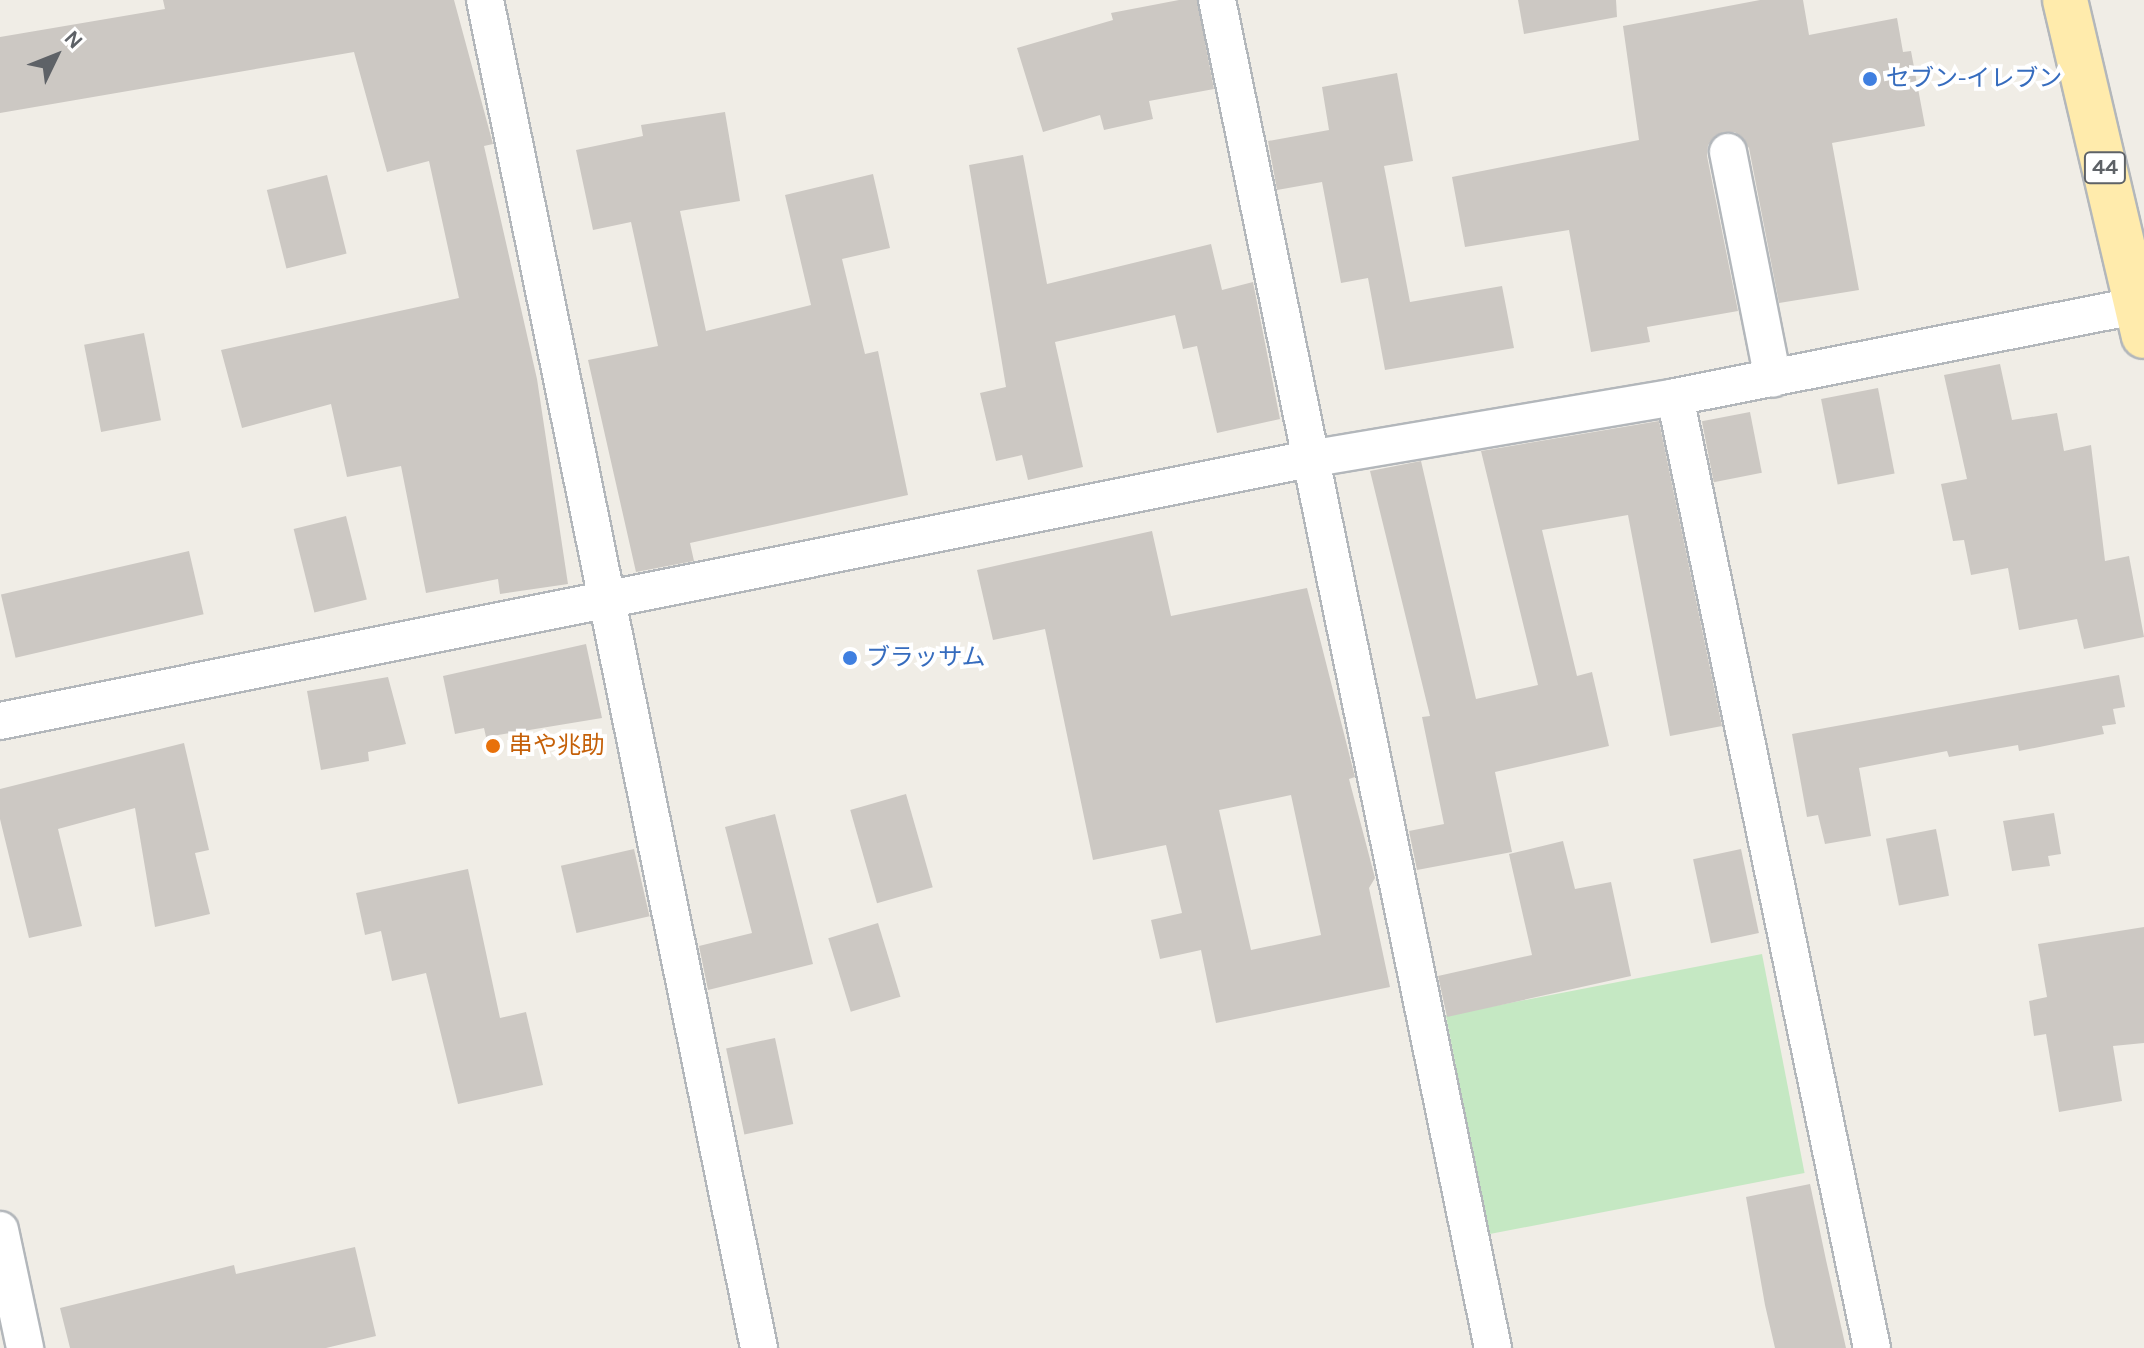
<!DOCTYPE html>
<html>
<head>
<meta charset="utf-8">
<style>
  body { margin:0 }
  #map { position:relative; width:2144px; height:1348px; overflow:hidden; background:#f0ede6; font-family:Karla,"Noto Sans JP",sans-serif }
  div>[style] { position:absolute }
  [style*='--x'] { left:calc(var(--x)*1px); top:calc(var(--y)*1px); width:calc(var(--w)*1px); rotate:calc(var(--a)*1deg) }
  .green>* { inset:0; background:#c5e8c3; transform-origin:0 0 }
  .building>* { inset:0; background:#ccc8c3; transform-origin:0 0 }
  .roads { filter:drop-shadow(2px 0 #b3b7bb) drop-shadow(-2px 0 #b3b7bb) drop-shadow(0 2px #b3b7bb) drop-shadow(0 -2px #b3b7bb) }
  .street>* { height:36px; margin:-18px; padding:0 18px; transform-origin:18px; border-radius:18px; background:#fff }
  .primary>* { height:44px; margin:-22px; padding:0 22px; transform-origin:22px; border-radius:22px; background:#ffebac }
  .dots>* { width:22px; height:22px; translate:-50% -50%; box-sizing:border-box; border:4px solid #fff; border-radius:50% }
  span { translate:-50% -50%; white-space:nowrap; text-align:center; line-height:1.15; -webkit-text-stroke:8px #fff; paint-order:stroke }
  .shield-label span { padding:2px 6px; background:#fff; border:2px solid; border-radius:6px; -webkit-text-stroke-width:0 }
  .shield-label { font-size:22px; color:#5e6267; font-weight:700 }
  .shop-label { font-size:24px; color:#366cbe }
  .left { translate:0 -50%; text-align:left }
  .food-label { font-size:24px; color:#c56008 }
  .north { position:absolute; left:16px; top:16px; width:80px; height:80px; -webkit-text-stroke:6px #fff; paint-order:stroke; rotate:47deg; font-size:22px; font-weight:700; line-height:32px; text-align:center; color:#5e6267 }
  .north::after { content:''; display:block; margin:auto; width:28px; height:36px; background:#5e6267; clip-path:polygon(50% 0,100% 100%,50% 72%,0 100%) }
</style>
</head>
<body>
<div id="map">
  <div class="green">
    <div style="left:1762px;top:954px;width:223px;height:322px;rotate:79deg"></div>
  </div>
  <div class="building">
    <div style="clip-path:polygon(163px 0,454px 0,493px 144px,484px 146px,537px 379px,568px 584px,500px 594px,498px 579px,426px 593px,401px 466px,347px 477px,331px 404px,242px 428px,221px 350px,459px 298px,429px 161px,387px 172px,354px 52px,0 113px,0 37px,165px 9px)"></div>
    <div style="clip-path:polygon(1179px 0,1197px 0,1214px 89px,1149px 101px,1153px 119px,1104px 130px,1100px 115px,1043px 132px,1017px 48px,1113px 20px,1111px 13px)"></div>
    <div style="clip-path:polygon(1518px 0,1616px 0,1617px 17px,1524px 34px)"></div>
    <div style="clip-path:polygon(1760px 0,1803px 0,1809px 35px,1897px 18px,1903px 52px,1911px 51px,1925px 126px,1832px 143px,1859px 290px,1779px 303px,1749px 148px,1735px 132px,1723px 132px,1708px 145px,1707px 156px,1738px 311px,1647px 327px,1650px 342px,1591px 352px,1569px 230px,1465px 247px,1452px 177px,1639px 140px,1623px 26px)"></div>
    <div style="clip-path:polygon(1397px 73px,1413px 161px,1384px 166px,1410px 302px,1502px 286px,1514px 348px,1385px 370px,1368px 278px,1341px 283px,1322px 182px,1277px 190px,1268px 141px,1329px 130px,1322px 87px)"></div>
    <div style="clip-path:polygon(725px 112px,740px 201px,680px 211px,706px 331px,811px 305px,785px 195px,873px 174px,890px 248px,842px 259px,865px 354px,878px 351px,908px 495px,690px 543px,694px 561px,636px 572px,588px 360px,658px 346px,631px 222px,593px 230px,576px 150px,643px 136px,641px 125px)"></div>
    <div style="clip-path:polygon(1023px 155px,1047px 284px,1211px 244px,1222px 290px,1253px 282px,1280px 419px,1217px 433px,1197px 346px,1183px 349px,1175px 315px,1055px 342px,1083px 467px,1028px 480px,1022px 455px,996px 461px,980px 393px,1006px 387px,969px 165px)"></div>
    <div style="left:327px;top:175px;width:81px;height:62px;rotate:76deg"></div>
    <div style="left:144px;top:333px;width:89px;height:61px;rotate:79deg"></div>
    <div style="clip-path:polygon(2000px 364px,2012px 420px,2057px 413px,2064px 451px,2091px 445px,2105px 561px,2129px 556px,2144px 637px,2084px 649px,2077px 619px,2019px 630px,2008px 568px,1971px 575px,1964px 540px,1953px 541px,1941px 484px,1967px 479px,1944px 375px)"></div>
    <div style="left:1878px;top:388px;width:87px;height:58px;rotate:79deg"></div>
    <div style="left:1750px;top:412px;width:62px;height:49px;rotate:79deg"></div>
    <div style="clip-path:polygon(1659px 421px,1722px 726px,1670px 736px,1628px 515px,1542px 530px,1577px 676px,1592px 672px,1609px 746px,1495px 772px,1512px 852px,1417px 870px,1409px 831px,1444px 824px,1422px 717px,1430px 716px,1370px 471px,1421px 461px,1476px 699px,1538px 685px,1481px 451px)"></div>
    <div style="left:346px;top:516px;width:86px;height:54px;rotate:76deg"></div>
    <div style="clip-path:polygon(evenodd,1152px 531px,1171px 616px,1307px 588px,1355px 777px,1349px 779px,1375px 878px,1369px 888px,1390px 987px,1216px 1023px,1201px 950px,1160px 959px,1151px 920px,1182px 913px,1166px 845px,1093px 860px,1045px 629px,993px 640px,977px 570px,1152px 531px,1291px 795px,1321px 935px,1251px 950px,1219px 810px,1291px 795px)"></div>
    <div style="left:189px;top:551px;width:65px;height:193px;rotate:77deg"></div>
    <div style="clip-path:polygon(586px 644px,602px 718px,486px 737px,484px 728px,455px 734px,443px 676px)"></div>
    <div style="clip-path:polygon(2119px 675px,2125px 707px,2113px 709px,2116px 724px,2102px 726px,2104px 734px,2019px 751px,2018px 745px,1949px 757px,1947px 751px,1859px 768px,1871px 836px,1825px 844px,1818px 815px,1807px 817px,1792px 734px)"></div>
    <div style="clip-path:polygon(388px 677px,406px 744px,368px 752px,369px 761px,321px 770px,307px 691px)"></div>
    <div style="clip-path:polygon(184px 743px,209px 850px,195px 853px,210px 914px,155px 927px,135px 808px,58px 829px,82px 926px,29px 938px,0 819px,0 789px)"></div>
    <div style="left:906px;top:794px;width:97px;height:58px;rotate:74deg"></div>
    <div style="clip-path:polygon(2054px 813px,2061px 854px,2048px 856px,2050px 866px,2012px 871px,2003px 821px)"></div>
    <div style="clip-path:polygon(775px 814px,813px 964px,708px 990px,699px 946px,752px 933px,725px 827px)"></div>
    <div style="left:1936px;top:829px;width:68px;height:51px;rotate:79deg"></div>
    <div style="clip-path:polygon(1563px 841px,1575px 889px,1611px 882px,1631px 976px,1447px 1017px,1438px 976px,1532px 955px,1509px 854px)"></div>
    <div style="left:634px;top:849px;width:69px;height:75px;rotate:77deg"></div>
    <div style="left:1741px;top:849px;width:86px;height:49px;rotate:78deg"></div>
    <div style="clip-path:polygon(468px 869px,500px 1018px,526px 1012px,543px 1085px,458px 1104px,426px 973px,392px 981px,381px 931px,365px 935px,356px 893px)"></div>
    <div style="left:878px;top:923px;width:77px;height:52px;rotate:73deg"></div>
    <div style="clip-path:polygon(2144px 927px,2144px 1043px,2113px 1046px,2122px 1101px,2059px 1112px,2046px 1034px,2034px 1036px,2029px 1001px,2047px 997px,2038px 944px)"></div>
    <div style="left:775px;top:1038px;width:88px;height:50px;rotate:78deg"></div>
    <div style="clip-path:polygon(1810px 1184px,1826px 1260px,1846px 1348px,1775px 1348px,1765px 1305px,1746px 1197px)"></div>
    <div style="clip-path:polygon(355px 1247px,376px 1336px,326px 1348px,70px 1348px,60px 1308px,234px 1265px,236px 1274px)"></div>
  </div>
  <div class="roads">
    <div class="street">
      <div style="--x:485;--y:0;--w:1376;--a:78.51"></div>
      <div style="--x:1217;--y:0;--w:1376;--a:78.43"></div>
      <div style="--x:1728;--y:152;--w:231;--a:78.8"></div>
      <div style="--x:1675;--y:397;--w:971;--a:78.3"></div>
      <div style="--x:0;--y:721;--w:1335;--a:-11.32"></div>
      <div style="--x:1309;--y:459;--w:371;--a:-9.6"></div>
      <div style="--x:1675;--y:397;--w:478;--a:-11.2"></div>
      <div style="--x:0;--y:1230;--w:121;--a:78"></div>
    </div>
    <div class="primary">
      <div style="--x:2065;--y:0;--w:345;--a:76.8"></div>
    </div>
  </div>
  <div class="dots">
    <div style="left:1870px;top:79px;background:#3f7fe0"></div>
    <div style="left:850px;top:658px;background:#3f7fe0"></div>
    <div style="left:493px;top:746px;background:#e8710a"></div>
  </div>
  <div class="shield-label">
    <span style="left:2105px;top:168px">44</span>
  </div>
  <div class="shop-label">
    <span class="left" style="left:1886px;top:79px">セブン-イレブン</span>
    <span class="left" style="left:866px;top:658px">ブラッサム</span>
  </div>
  <div class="food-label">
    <span class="left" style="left:509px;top:746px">串や兆助</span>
  </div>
  <div class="north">N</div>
</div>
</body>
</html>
